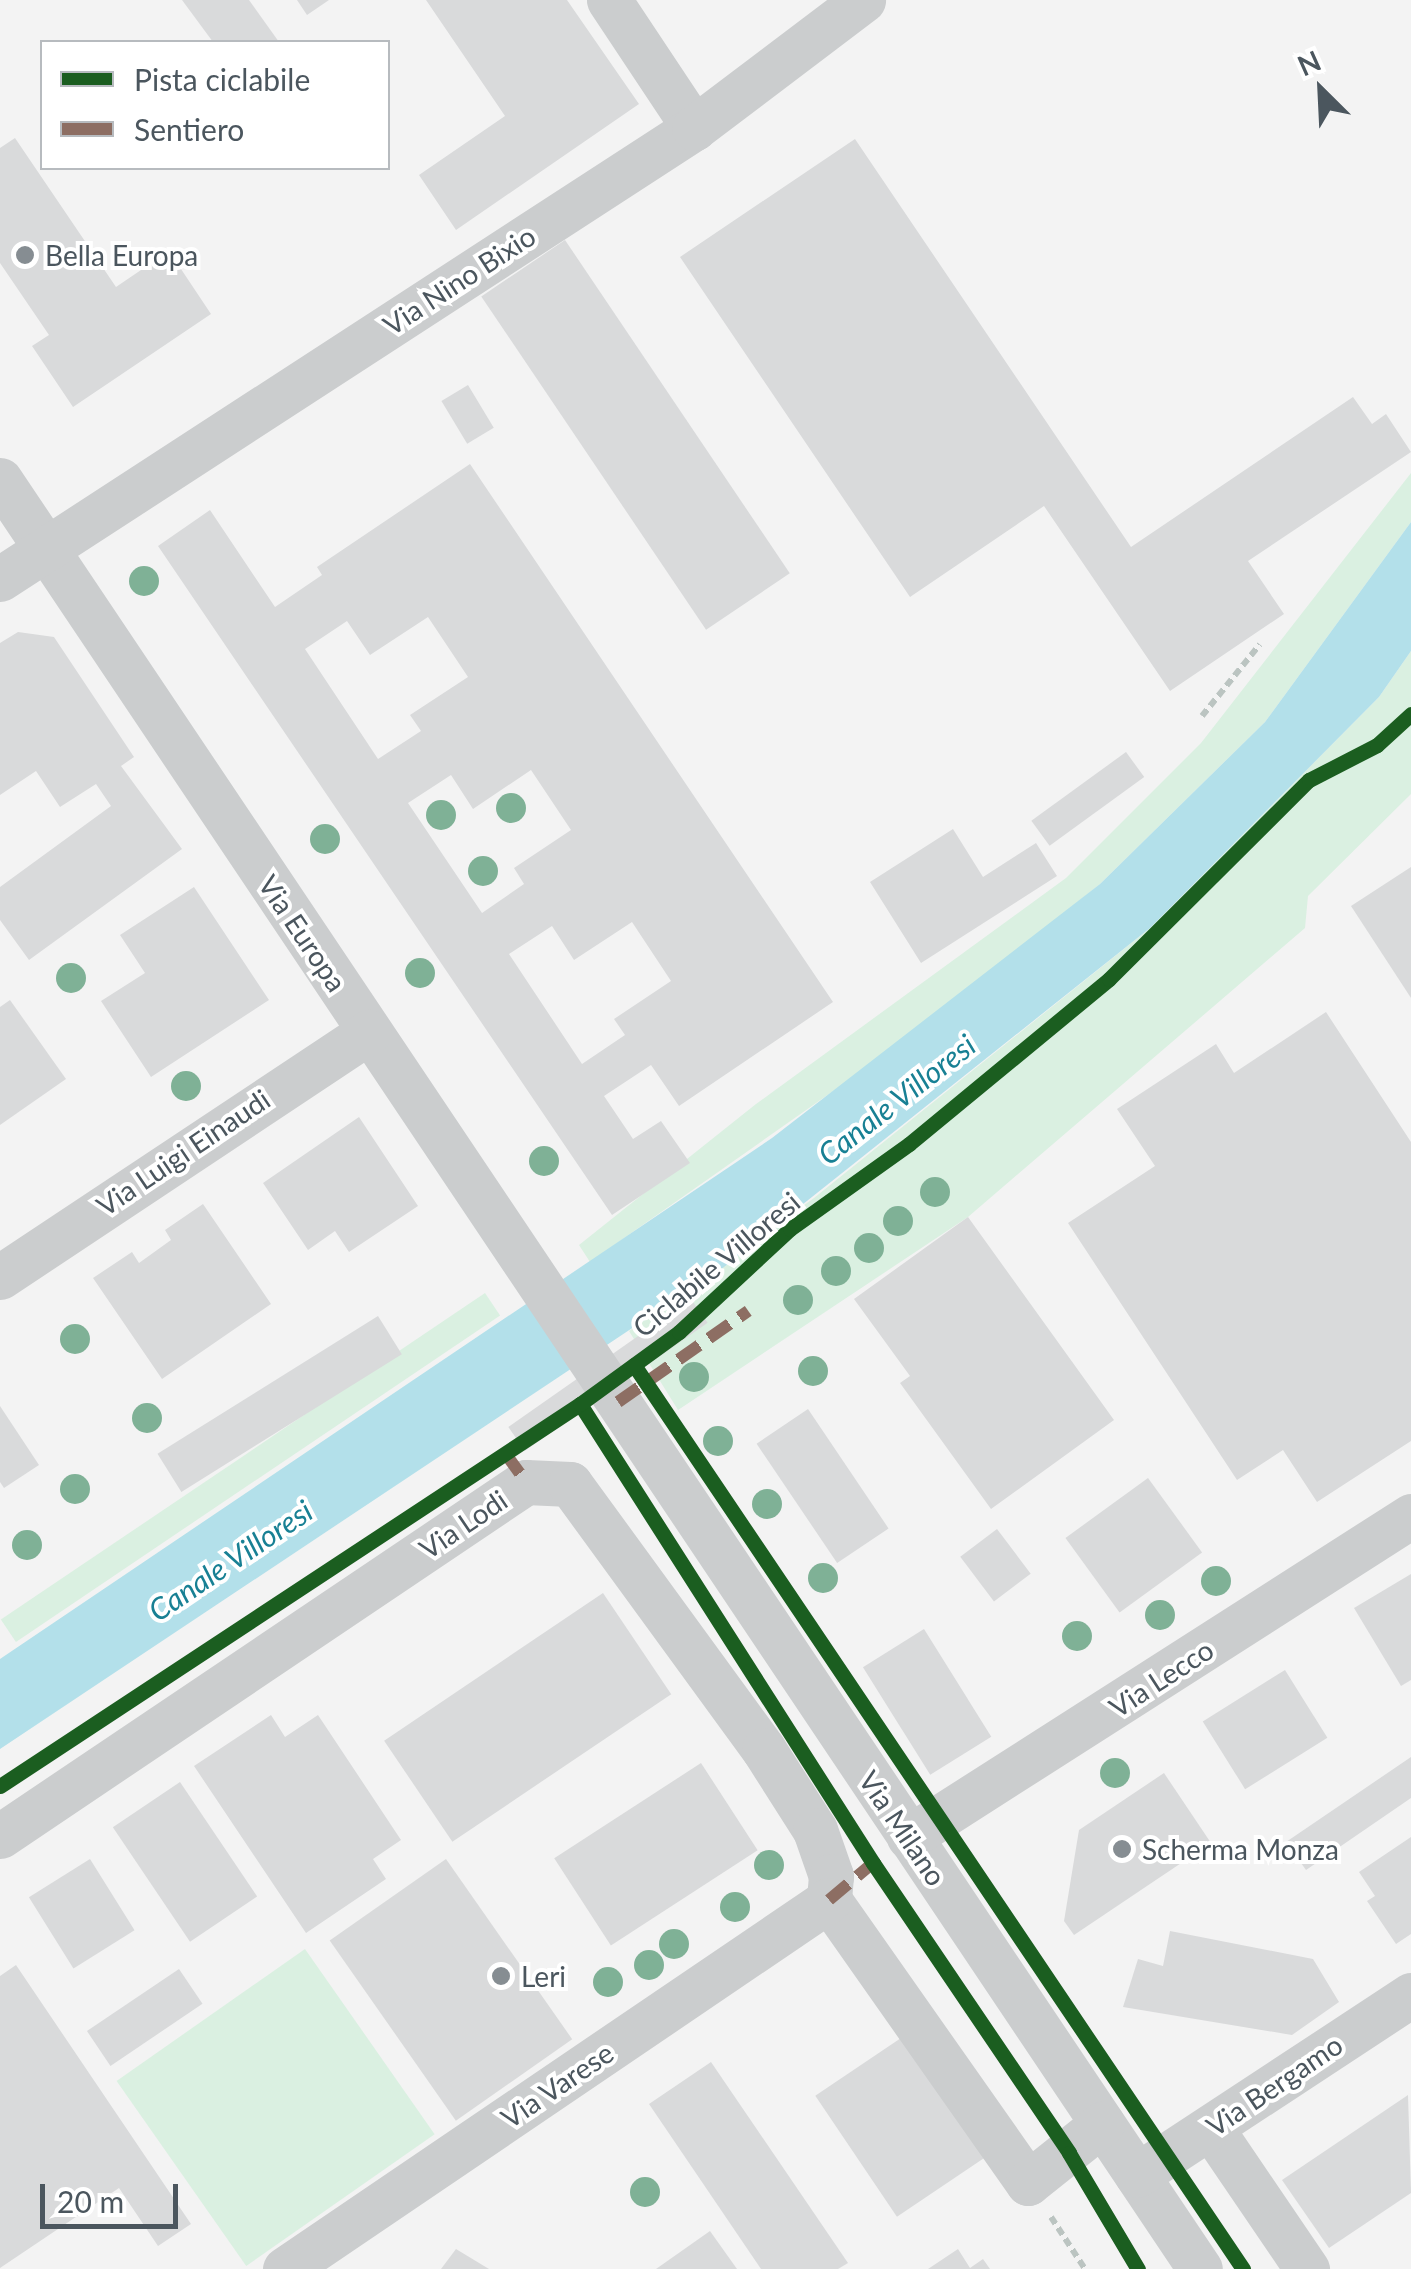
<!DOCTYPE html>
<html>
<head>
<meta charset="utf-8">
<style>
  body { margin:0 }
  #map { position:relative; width:1411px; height:2269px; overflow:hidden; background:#f3f3f3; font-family:Lato,sans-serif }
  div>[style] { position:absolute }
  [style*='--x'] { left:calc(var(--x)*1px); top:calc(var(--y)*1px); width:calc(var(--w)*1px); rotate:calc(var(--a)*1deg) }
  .green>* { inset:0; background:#daf0e1; transform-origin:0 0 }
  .water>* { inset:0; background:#b3e0ea }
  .building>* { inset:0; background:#d9dadb; transform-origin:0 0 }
  .path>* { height:6px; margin-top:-3px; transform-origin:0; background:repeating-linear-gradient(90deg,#bbc4c1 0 8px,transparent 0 13px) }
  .minor>* { height:45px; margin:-22.5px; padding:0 22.5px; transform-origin:22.5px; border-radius:22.5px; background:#cbcdce }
  .quiet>* { height:12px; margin-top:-6px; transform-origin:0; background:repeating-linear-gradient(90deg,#8d6e63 0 25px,transparent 0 37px) }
  .cycleway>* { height:15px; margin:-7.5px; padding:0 7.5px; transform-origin:7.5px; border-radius:7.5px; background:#1b5e20 }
  .trees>* { width:30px; height:30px; margin:-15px; border-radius:50%; background:#7fb196 }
  .dots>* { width:28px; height:28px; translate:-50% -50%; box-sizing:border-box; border:5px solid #fff; border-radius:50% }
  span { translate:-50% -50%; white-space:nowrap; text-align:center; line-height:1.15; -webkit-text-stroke:8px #fff; paint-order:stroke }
  .poi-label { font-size:28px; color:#4b565e }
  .left { translate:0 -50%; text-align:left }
  .street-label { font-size:28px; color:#4b565e }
  .water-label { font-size:30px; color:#188094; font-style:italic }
  .legend { position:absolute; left:40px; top:40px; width:350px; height:130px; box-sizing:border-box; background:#fff; border:2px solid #b7bbbf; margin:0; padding:12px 18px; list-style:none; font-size:30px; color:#4b565e }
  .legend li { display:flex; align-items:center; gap:20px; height:50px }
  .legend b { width:50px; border:2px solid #b7bbbf }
  .north { position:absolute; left:1271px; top:40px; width:100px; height:100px; -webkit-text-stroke:8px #fff; paint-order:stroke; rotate:336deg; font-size:28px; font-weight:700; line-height:40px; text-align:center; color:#4b565e }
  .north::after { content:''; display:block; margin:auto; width:35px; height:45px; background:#4b565e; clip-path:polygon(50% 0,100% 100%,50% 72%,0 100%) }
  .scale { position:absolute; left:40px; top:2184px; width:138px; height:45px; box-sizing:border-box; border:5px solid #4b565e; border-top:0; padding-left:12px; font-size:30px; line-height:35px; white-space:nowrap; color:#4b565e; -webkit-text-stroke:8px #fff; paint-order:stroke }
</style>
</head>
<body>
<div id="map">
  <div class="green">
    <div style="clip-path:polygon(1411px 473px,1411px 522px,1265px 722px,1100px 884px,903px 1042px,590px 1262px,579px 1245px,756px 1104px,1066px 878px,1201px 743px)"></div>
    <div style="clip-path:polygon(1411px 651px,1411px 794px,1308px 896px,1305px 928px,968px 1217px,678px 1410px,629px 1331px,814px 1198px,1150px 928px,1379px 697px)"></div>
    <div style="left:485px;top:1293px;width:27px;height:584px;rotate:56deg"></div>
    <div style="left:305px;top:1949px;width:226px;height:230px;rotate:55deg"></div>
  </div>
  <div class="water">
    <div style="clip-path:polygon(1411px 522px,1411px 651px,1379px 697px,1150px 928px,724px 1267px,0 1749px,0 1659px,772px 1138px,1100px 884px,1265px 722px)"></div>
  </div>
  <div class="building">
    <div style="clip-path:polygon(182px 0,249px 0,279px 42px,213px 42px)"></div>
    <div style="clip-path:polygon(297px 0,329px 0,307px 15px)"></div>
    <div style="clip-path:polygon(426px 0,567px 0,639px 104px,456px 230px,419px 175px,505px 116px)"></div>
    <div style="clip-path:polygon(15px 138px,116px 287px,169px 251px,211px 314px,73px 407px,32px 346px,49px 335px,0 263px,0 148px)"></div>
    <div style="clip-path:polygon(855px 139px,1131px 547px,1353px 397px,1372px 424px,1386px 414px,1411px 452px,1248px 561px,1284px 614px,1170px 691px,1044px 506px,910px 597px,680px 257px)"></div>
    <div style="left:565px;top:240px;width:402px;height:101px;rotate:56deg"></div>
    <div style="left:468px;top:385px;width:50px;height:31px;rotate:59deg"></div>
    <div style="clip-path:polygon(evenodd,470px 464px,833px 1002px,679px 1106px,651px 1065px,604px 1096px,633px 1139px,661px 1121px,690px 1163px,612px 1215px,158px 546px,210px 510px,275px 607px,322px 575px,317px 567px,470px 464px,428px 617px,468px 677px,410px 715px,421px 731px,378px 759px,305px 649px,347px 621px,370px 655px,428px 617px,470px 464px,531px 770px,571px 830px,514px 868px,524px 884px,482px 913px,408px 803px,451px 775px,473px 809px,531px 770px,470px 464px,632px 922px,671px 981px,614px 1019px,625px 1035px,582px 1064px,509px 954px,552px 926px,574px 960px,632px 922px)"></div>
    <div style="clip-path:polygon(18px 632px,54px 637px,134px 757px,121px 766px,182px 849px,29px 960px,0 920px,0 887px,111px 806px,96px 784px,60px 807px,36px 771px,0 795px,0 643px)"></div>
    <div style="left:1126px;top:752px;width:31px;height:117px;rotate:54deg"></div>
    <div style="clip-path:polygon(953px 829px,983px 877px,1036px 843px,1057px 876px,921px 963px,870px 882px)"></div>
    <div style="clip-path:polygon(1411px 867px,1411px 998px,1351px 906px)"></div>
    <div style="clip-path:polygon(194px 887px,269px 1000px,151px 1077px,101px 1001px,145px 973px,120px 935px)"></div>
    <div style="clip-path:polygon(10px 1000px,66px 1079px,0 1125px,0 1007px)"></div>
    <div style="clip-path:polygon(1326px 1012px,1411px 1142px,1411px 1441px,1317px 1502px,1283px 1450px,1237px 1480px,1068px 1223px,1155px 1166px,1117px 1109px,1216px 1044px,1234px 1073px)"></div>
    <div style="clip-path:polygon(359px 1117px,418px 1206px,349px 1252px,335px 1231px,308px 1250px,263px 1183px)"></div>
    <div style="clip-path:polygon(203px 1204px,271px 1304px,162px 1379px,93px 1278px,132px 1252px,139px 1263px,171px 1240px,165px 1230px)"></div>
    <div style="clip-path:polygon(968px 1217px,1114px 1420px,991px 1509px,900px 1383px,910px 1376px,854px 1299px)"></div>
    <div style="left:691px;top:1299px;width:29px;height:223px;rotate:55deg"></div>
    <div style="left:378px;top:1316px;width:45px;height:260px;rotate:58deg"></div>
    <div style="clip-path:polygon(0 1406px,39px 1465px,4px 1488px,0 1482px)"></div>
    <div style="left:808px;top:1409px;width:144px;height:62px;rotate:56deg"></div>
    <div style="left:1148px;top:1478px;width:92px;height:102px;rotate:54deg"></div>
    <div style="left:997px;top:1529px;width:56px;height:46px;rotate:53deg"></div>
    <div style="clip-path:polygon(1411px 1574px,1411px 1680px,1401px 1686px,1354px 1608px)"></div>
    <div style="left:603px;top:1593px;width:122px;height:264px;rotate:56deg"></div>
    <div style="left:924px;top:1629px;width:127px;height:72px;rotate:58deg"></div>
    <div style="left:1285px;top:1670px;width:80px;height:97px;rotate:58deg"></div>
    <div style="clip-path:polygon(271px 1715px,285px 1737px,318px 1715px,401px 1840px,373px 1859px,386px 1879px,306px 1933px,194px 1766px)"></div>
    <div style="clip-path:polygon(1411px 1757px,1411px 1798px,1306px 1870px,1286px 1842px)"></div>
    <div style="left:701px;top:1763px;width:104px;height:175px;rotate:57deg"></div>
    <div style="clip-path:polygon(1164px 1773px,1211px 1843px,1074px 1935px,1064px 1921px,1079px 1830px)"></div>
    <div style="left:180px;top:1782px;width:138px;height:81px;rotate:56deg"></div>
    <div style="clip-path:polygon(1411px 1837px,1411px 1934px,1396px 1944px,1367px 1901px,1375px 1896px,1359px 1872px)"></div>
    <div style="left:90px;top:1859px;width:84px;height:72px;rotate:58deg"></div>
    <div style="left:446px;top:1859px;width:220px;height:142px;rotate:55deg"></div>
    <div style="clip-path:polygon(1170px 1931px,1313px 1959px,1339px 2002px,1292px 2035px,1123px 2007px,1138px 1959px,1163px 1966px)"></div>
    <div style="clip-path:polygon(16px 1965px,191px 2224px,158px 2246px,119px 2188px,0 2268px,0 1976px)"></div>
    <div style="left:179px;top:1969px;width:42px;height:111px;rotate:56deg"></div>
    <div style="left:904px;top:2036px;width:146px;height:107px;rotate:56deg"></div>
    <div style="clip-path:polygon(711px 2062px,848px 2263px,838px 2269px,761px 2269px,649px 2104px)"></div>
    <div style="clip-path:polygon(1408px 2095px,1411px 2193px,1329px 2248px,1282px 2180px)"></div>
    <div style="clip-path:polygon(710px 2231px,737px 2269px,656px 2269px)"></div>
    <div style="clip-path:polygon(456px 2249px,489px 2269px,441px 2269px)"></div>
    <div style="clip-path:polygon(958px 2249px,970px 2268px,983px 2259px,990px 2269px,928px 2269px)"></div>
  </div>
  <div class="path">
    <div style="--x:1202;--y:716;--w:92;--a:-51.1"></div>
    <div style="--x:1051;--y:2217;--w:62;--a:56.8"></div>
  </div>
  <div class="minor">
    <div style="--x:609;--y:0;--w:154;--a:56.4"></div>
    <div style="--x:0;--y:480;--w:2154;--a:56.15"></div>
    <div style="--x:0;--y:579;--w:828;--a:-33.02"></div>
    <div style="--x:694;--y:128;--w:212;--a:-37.1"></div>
    <div style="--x:0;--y:1277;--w:443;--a:-33.6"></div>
    <div style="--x:0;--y:1836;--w:634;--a:-33.94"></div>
    <div style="--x:526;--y:1482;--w:44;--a:2.6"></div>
    <div style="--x:570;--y:1484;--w:329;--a:53.9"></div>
    <div style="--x:764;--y:1750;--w:95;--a:57.5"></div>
    <div style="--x:815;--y:1830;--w:49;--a:70.8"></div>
    <div style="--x:831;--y:1876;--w:24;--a:95"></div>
    <div style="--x:909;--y:1837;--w:596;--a:-32.6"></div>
    <div style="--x:829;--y:1900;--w:346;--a:54.9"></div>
    <div style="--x:1028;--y:2183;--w:95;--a:-38.6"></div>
    <div style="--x:1211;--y:2128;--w:171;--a:55.8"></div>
    <div style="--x:1137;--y:2175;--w:328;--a:-33.3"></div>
    <div style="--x:285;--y:2269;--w:657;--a:-34.15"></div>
  </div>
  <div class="quiet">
    <div style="--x:618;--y:1402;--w:159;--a:-35"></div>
    <div style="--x:505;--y:1453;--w:36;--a:54"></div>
    <div style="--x:829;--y:1900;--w:57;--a:-40.1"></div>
  </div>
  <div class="cycleway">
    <div style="--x:634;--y:1365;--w:1090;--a:56.03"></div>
    <div style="--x:580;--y:1404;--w:545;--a:57.45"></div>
    <div style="--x:873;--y:1863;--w:350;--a:55.9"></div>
    <div style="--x:1069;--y:2153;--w:135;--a:59.3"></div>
    <div style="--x:0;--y:1786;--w:694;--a:-33.37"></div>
    <div style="--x:580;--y:1404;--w:122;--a:-36"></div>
    <div style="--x:679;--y:1332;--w:151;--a:-42.9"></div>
    <div style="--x:790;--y:1229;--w:146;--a:-35.5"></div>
    <div style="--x:909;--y:1144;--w:259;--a:-39.5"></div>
    <div style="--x:1109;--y:979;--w:282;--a:-44.9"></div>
    <div style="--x:1309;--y:780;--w:76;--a:-27.2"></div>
    <div style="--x:1377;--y:745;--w:46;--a:-42.4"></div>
  </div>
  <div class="trees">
    <div style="left:144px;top:581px"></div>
    <div style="left:511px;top:808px"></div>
    <div style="left:441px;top:815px"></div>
    <div style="left:325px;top:839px"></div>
    <div style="left:483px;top:871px"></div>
    <div style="left:420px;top:973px"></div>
    <div style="left:71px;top:978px"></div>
    <div style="left:186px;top:1086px"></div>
    <div style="left:544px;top:1161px"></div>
    <div style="left:935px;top:1192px"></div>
    <div style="left:898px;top:1221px"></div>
    <div style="left:869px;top:1248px"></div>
    <div style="left:836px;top:1271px"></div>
    <div style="left:798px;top:1300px"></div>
    <div style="left:75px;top:1339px"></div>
    <div style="left:813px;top:1371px"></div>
    <div style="left:694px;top:1377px"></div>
    <div style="left:147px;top:1418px"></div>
    <div style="left:718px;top:1441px"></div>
    <div style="left:75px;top:1489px"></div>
    <div style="left:767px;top:1504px"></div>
    <div style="left:27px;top:1545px"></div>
    <div style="left:823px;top:1578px"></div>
    <div style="left:1216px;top:1581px"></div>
    <div style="left:1160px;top:1615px"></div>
    <div style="left:1077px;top:1636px"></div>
    <div style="left:1115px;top:1773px"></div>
    <div style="left:769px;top:1865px"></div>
    <div style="left:735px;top:1907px"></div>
    <div style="left:674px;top:1944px"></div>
    <div style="left:649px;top:1965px"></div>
    <div style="left:608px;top:1982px"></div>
    <div style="left:645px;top:2192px"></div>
  </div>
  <div class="dots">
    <div style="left:25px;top:255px;background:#868d92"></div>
    <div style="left:1122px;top:1849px;background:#868d92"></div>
    <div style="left:501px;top:1976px;background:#868d92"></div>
  </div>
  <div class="poi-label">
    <span class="left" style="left:45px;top:255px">Bella Europa</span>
    <span class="left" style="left:1142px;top:1849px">Scherma Monza</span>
    <span class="left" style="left:521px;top:1976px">Leri</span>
  </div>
  <div class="street-label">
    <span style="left:459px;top:280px;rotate:-33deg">Via Nino Bixio</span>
    <span style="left:303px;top:933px;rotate:56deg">Via Europa</span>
    <span style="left:183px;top:1152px;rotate:-34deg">Via Luigi Einaudi</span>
    <span style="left:716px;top:1264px;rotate:-40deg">Ciclabile Villoresi</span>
    <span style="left:463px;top:1524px;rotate:-34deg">Via Lodi</span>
    <span style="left:1161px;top:1678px;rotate:-33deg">Via Lecco</span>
    <span style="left:903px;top:1828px;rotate:56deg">Via Milano</span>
    <span style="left:557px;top:2085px;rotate:-34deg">Via Varese</span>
    <span style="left:1274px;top:2085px;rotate:-34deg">Via Bergamo</span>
  </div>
  <div class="water-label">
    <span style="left:896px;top:1099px;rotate:-38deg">Canale Villoresi</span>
    <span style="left:230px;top:1560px;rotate:-34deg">Canale Villoresi</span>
  </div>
  <ul class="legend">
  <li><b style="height:12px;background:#1b5e20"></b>Pista ciclabile</li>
  <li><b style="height:12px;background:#8d6e63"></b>Sentiero</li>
  </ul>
  <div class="north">N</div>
  <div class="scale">20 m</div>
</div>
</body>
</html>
